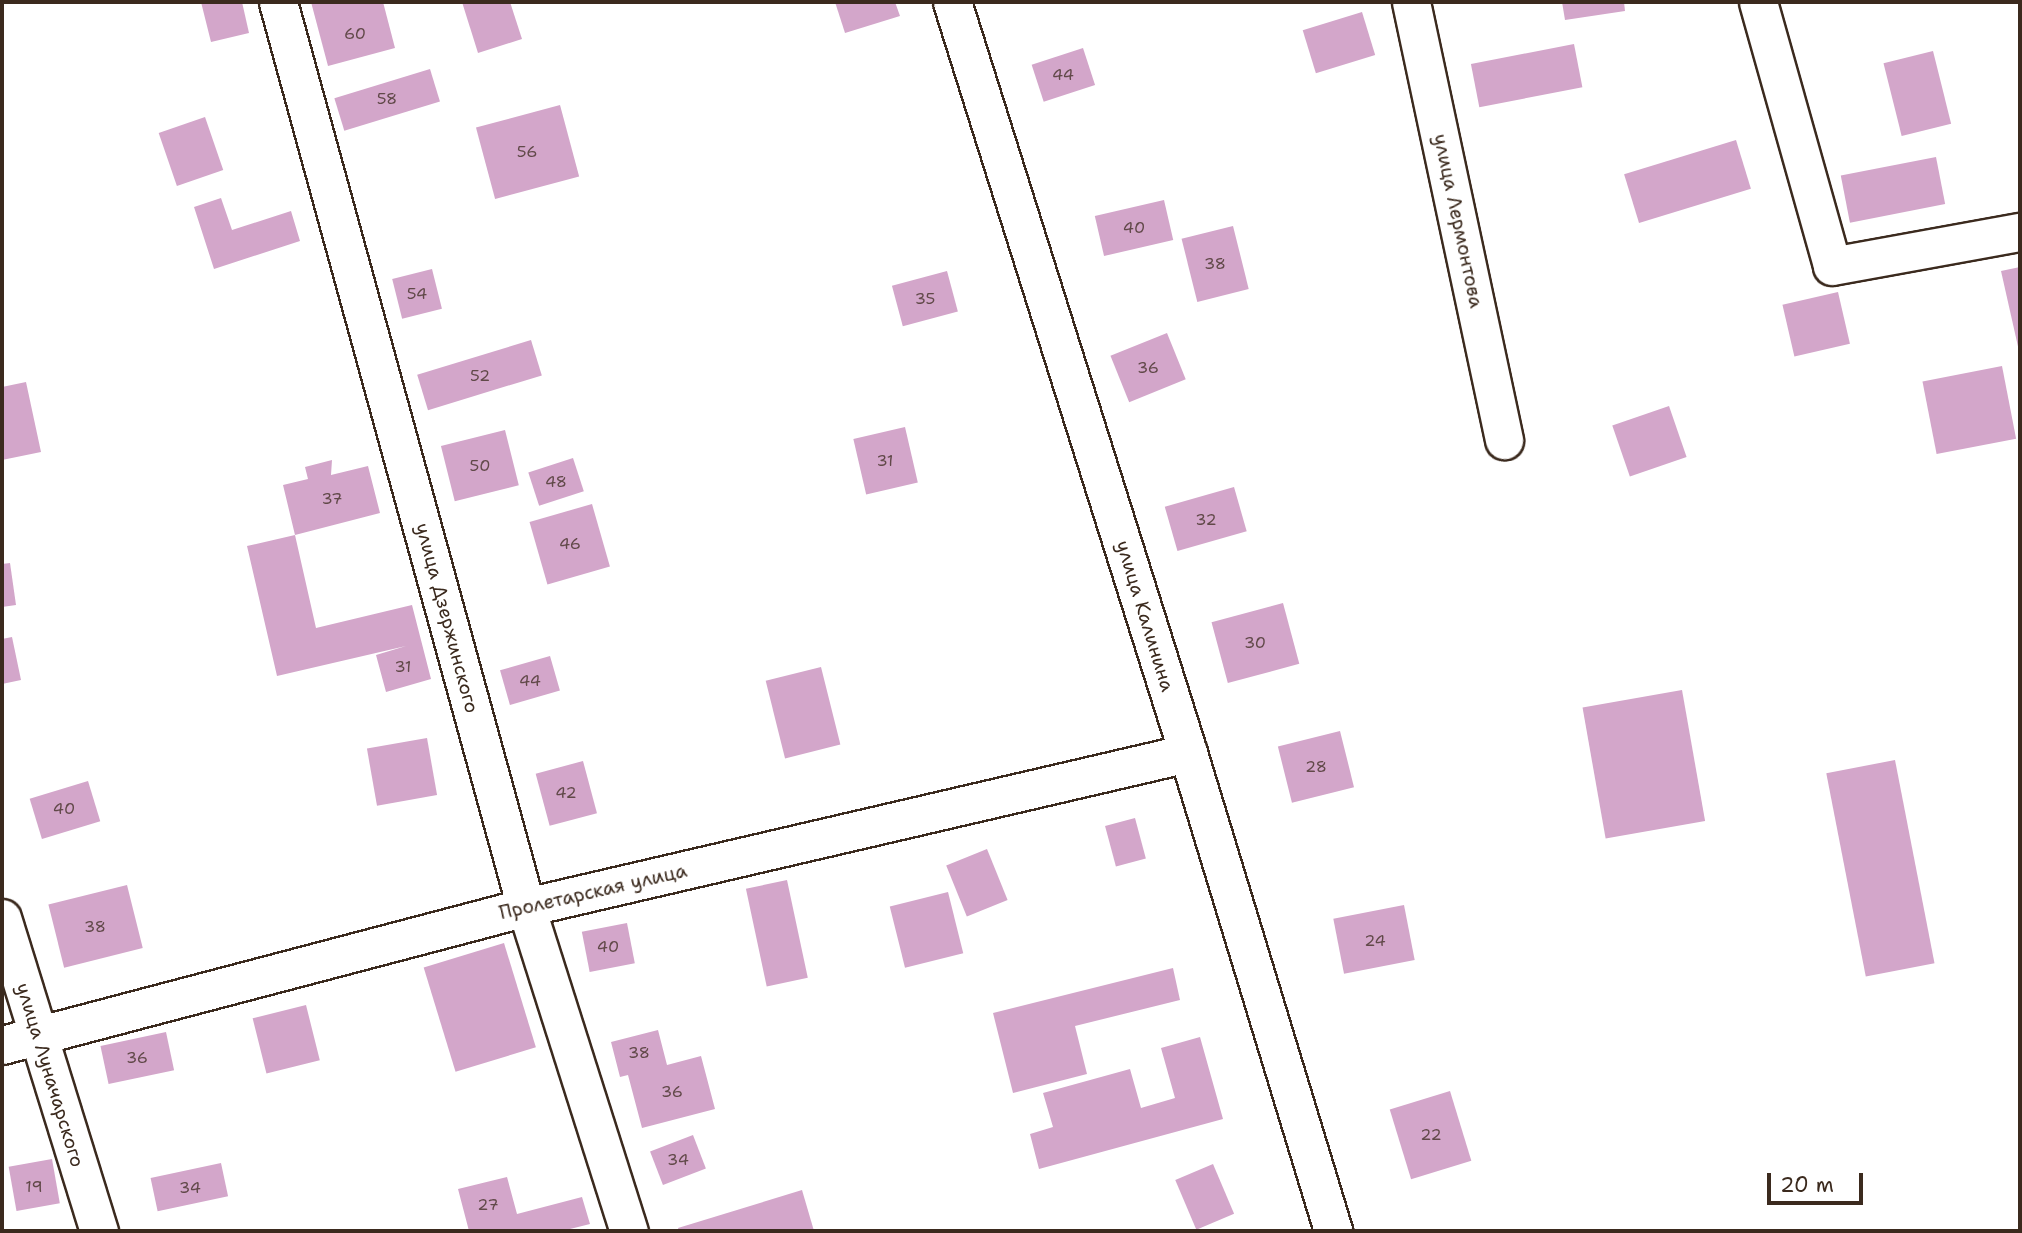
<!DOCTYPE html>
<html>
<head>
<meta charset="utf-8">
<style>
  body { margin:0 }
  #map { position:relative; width:2022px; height:1233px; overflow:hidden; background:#fff; font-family:"Shantell Sans",sans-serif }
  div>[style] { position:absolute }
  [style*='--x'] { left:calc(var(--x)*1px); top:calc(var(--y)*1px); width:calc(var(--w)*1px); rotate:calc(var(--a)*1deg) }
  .building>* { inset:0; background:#d3a6ca; transform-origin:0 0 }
  .roads { filter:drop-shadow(2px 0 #3b2a1e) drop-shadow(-2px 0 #3b2a1e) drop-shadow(0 2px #3b2a1e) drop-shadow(0 -2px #3b2a1e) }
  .minor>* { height:37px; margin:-18.5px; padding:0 18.5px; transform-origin:18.5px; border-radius:18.5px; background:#fff }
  span { translate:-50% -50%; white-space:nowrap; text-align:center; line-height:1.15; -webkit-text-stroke:5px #fff; paint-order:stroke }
  .number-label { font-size:16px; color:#614949 }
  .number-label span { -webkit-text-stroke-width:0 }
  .street-label { font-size:19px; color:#3b2a1e }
  .frame { position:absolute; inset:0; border:4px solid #3b2a1e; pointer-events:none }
  .scale { position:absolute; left:1767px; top:1173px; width:96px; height:32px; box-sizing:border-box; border:4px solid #3b2a1e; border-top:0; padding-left:9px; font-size:21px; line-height:24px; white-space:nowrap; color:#3b2a1e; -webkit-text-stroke:5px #fff; paint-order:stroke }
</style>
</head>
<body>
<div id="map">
  <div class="building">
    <div style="clip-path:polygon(201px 2px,242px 2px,249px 33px,211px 42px)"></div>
    <div style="clip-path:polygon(311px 2px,383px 2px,395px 48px,328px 66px)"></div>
    <div style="clip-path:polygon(462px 2px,510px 2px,522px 39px,478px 53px)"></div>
    <div style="clip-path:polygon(835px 2px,895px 2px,900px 16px,845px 33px)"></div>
    <div style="clip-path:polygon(1562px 2px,1624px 2px,1625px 11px,1565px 20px)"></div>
    <div style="left:1362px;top:12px;width:45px;height:62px;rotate:73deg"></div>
    <div style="left:1574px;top:44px;width:44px;height:105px;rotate:79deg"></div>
    <div style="left:1083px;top:48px;width:39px;height:54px;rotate:72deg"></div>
    <div style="left:1933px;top:51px;width:75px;height:51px;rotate:76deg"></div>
    <div style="left:430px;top:69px;width:34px;height:100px;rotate:73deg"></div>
    <div style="left:560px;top:105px;width:74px;height:87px;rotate:75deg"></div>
    <div style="left:205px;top:117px;width:56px;height:49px;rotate:71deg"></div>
    <div style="left:1736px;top:140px;width:51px;height:117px;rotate:73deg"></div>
    <div style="left:1936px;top:157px;width:48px;height:97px;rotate:79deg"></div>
    <div style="clip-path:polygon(221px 198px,232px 230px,291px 211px,300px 241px,214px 269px,194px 207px)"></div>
    <div style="left:1164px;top:200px;width:41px;height:71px;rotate:77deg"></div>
    <div style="left:1233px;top:226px;width:65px;height:53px;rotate:76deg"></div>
    <div style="clip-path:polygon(2020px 267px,2020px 351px,2019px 351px,2001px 271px)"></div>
    <div style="left:432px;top:269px;width:41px;height:41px;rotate:76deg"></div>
    <div style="left:947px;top:271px;width:42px;height:57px;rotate:75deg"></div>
    <div style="left:1838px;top:292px;width:53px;height:57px;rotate:77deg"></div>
    <div style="left:1167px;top:333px;width:50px;height:61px;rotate:68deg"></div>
    <div style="left:531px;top:340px;width:37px;height:119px;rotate:73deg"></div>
    <div style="left:2002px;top:366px;width:74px;height:81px;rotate:79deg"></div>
    <div style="clip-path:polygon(26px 382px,41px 452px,2px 460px,2px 387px)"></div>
    <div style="left:1669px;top:406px;width:54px;height:60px;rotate:71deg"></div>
    <div style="left:905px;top:427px;width:57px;height:53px;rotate:77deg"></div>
    <div style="left:505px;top:430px;width:57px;height:66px;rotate:76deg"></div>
    <div style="left:573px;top:458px;width:35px;height:47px;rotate:72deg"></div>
    <div style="clip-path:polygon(332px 460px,331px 475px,368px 466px,380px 513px,295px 535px,283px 485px,308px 479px,305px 467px)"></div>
    <div style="left:1234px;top:487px;width:46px;height:72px;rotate:74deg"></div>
    <div style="left:592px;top:504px;width:65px;height:65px;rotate:74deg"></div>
    <div style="clip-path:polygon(295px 535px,316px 628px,412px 605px,431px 679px,386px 692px,376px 655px,406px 646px,277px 676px,247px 546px)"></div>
    <div style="clip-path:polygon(10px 563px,16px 605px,2px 607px,2px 564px)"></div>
    <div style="left:1283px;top:603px;width:63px;height:74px;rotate:75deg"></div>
    <div style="clip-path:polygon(12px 637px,21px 680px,2px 684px,2px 639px)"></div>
    <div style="left:550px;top:656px;width:36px;height:52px;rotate:74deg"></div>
    <div style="left:821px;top:667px;width:80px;height:57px;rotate:76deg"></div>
    <div style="left:1682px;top:690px;width:133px;height:101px;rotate:80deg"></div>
    <div style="left:1340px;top:731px;width:58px;height:64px;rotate:76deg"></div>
    <div style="left:427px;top:738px;width:58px;height:61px;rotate:80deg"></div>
    <div style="left:1895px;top:760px;width:207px;height:70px;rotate:79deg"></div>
    <div style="left:583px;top:761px;width:54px;height:49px;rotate:75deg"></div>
    <div style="left:88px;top:781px;width:42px;height:61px;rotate:73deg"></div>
    <div style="left:1135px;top:818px;width:42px;height:31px;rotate:75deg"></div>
    <div style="left:987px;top:849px;width:55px;height:44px;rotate:68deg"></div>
    <div style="left:787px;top:880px;width:100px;height:42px;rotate:78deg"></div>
    <div style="left:127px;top:885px;width:65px;height:81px;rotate:76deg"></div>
    <div style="left:948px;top:892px;width:63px;height:60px;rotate:76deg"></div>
    <div style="left:1404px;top:905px;width:56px;height:72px;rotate:79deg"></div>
    <div style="left:627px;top:923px;width:41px;height:46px;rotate:79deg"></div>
    <div style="left:504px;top:943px;width:109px;height:84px;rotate:73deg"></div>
    <div style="clip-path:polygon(1173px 968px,1180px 1000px,1075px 1026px,1087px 1074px,1013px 1093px,993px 1013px)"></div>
    <div style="left:306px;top:1005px;width:57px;height:55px;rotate:76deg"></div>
    <div style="clip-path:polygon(658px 1030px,667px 1065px,701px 1056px,715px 1109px,642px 1128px,628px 1075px,620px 1077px,611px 1042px)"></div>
    <div style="left:166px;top:1032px;width:39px;height:67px;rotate:78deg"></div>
    <div style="clip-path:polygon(1200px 1037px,1223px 1119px,1039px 1169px,1030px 1134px,1053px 1127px,1043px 1093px,1130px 1069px,1141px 1108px,1175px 1098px,1161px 1048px)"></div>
    <div style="left:1450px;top:1091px;width:73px;height:63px;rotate:73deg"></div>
    <div style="left:693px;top:1135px;width:36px;height:46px;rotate:69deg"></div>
    <div style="left:52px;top:1159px;width:45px;height:44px;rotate:80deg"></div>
    <div style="left:221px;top:1163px;width:34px;height:72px;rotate:78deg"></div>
    <div style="left:1213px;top:1164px;width:54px;height:41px;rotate:67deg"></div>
    <div style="clip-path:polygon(507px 1177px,517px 1214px,582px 1197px,590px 1224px,562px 1231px,469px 1231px,458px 1189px)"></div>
    <div style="clip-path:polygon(802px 1190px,814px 1231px,679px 1231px,678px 1228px)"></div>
  </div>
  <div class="roads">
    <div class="minor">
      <div style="--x:278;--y:2;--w:938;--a:74.68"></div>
      <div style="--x:526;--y:907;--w:340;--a:72.4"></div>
      <div style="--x:952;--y:2;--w:787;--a:72.55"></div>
      <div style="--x:1188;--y:753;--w:500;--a:73.1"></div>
      <div style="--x:1411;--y:2;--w:448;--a:78"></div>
      <div style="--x:1758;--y:2;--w:274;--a:74.3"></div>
      <div style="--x:1832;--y:266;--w:191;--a:-10.3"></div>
      <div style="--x:2;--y:918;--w:328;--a:72.8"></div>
      <div style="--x:2;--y:1045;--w:542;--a:-14.75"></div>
      <div style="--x:526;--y:907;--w:680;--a:-13.1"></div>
    </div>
  </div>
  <div class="number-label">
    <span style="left:355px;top:34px">60</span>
    <span style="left:1063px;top:75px">44</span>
    <span style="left:387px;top:99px">58</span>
    <span style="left:527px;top:152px">56</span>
    <span style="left:1134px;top:228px">40</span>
    <span style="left:1215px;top:264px">38</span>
    <span style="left:417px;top:294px">54</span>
    <span style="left:925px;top:299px">35</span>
    <span style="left:1148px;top:368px">36</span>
    <span style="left:480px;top:376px">52</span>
    <span style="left:885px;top:461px">31</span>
    <span style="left:480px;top:466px">50</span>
    <span style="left:556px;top:482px">48</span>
    <span style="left:332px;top:499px">37</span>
    <span style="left:1206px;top:520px">32</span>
    <span style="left:570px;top:544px">46</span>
    <span style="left:1255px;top:643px">30</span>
    <span style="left:403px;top:667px">31</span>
    <span style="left:530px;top:681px">44</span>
    <span style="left:1316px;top:767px">28</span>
    <span style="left:566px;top:793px">42</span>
    <span style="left:64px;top:809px">40</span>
    <span style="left:95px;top:927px">38</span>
    <span style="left:1375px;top:941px">24</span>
    <span style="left:608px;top:947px">40</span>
    <span style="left:639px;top:1053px">38</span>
    <span style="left:137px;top:1058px">36</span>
    <span style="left:672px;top:1092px">36</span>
    <span style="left:1431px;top:1135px">22</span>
    <span style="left:678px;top:1160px">34</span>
    <span style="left:34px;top:1187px">19</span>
    <span style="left:190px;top:1188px">34</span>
    <span style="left:488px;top:1205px">27</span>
  </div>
  <div class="street-label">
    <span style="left:1458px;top:221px;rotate:78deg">улица Лермонтова</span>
    <span style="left:1145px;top:616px;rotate:73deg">улица Калинина</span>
    <span style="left:447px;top:618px;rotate:75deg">улица Дзержинского</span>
    <span style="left:593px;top:892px;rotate:-13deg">Пролетарская улица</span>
    <span style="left:50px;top:1075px;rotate:73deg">улица Луначарского</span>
  </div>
  <div class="frame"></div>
  <div class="scale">20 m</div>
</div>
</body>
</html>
